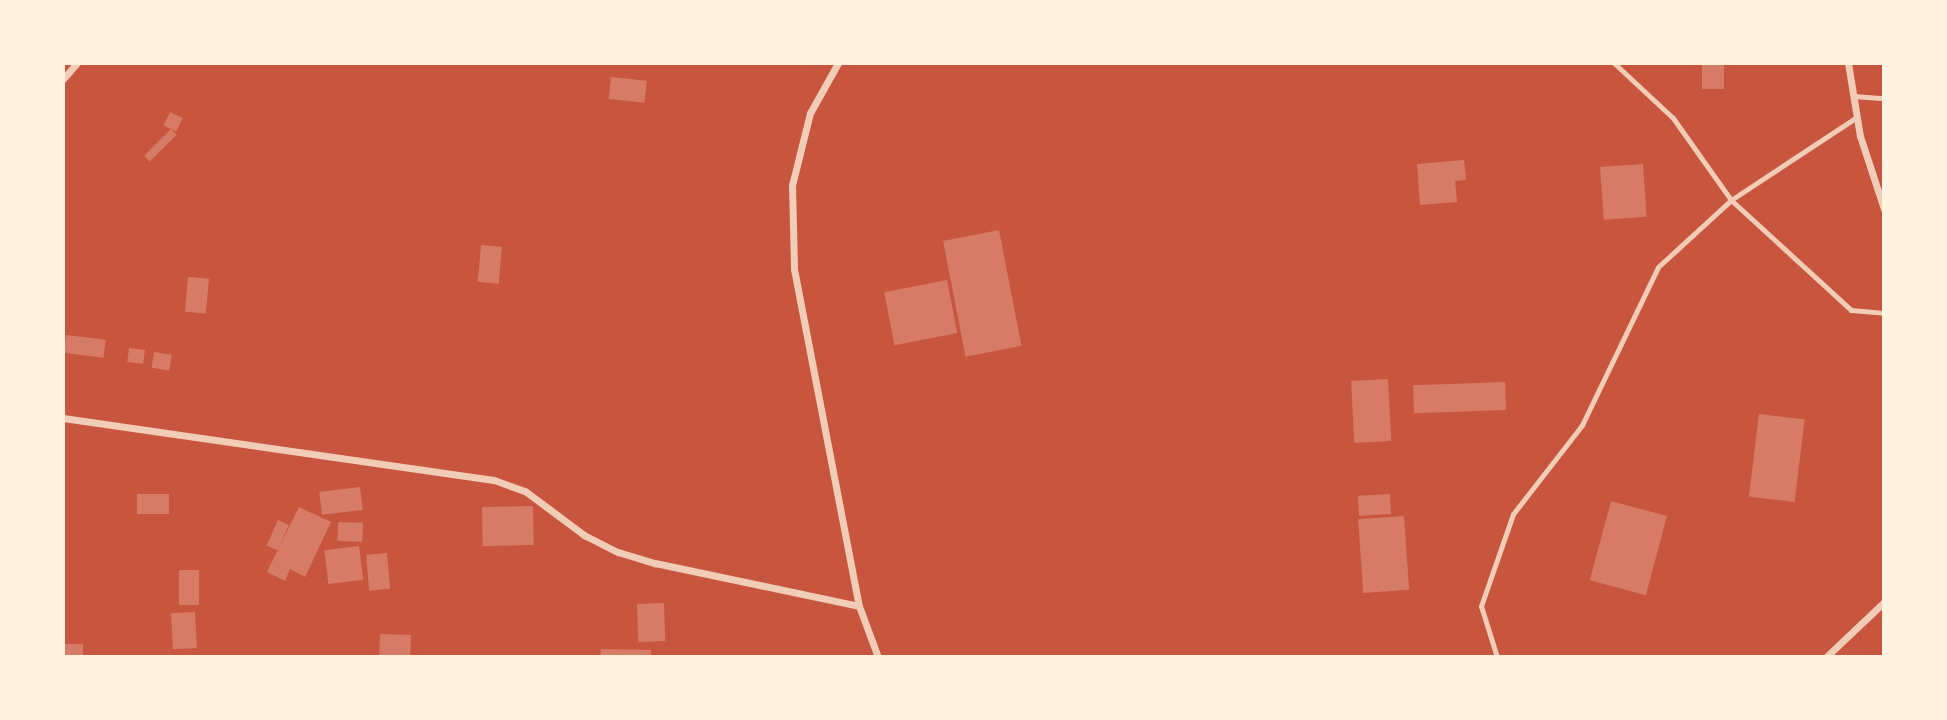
<!DOCTYPE html>
<html>
<head>
<meta charset="utf-8">
<style>
  body { margin:0 }
  #map { position:relative; width:1947px; height:720px; overflow:hidden; background:#c8553d; font-family:Raleway,sans-serif }
  div>[style] { position:absolute }
  [style*='--x'] { left:calc(var(--x)*1px); top:calc(var(--y)*1px); width:calc(var(--w)*1px); rotate:calc(var(--a)*1deg) }
  .building>* { inset:0; background:#d67c66; transform-origin:0 0 }
  .service>* { height:5px; margin:-2.5px; padding:0 2.5px; transform-origin:2.5px; border-radius:2.5px; background:#f1ccb7 }
  .minor>* { height:7px; margin:-3.5px; padding:0 3.5px; transform-origin:3.5px; border-radius:3.5px; background:#f1ccb7 }
  span { translate:-50% -50%; white-space:nowrap; text-align:center; line-height:1.15; -webkit-text-stroke:7px #fff3e0; paint-order:stroke }
  .frame { position:absolute; inset:0; border:65px solid #fff3e0; pointer-events:none }
</style>
</head>
<body>
<div id="map">
  <div class="building">
    <div style="left:1702px;top:65px;width:22px;height:24px"></div>
    <div style="left:611px;top:77px;width:36px;height:22px;rotate:6deg"></div>
    <div style="left:170px;top:112px;width:14px;height:15px;rotate:25deg"></div>
    <div style="left:171px;top:129px;width:8px;height:38px;rotate:45deg"></div>
    <div style="clip-path:polygon(1464px 160px,1466px 180px,1455px 181px,1457px 202px,1420px 205px,1417px 164px)"></div>
    <div style="left:1643px;top:164px;width:53px;height:43px;rotate:86deg"></div>
    <div style="left:999px;top:230px;width:118px;height:57px;rotate:79deg"></div>
    <div style="left:481px;top:245px;width:21px;height:37px;rotate:5deg"></div>
    <div style="left:188px;top:277px;width:21px;height:35px;rotate:5deg"></div>
    <div style="left:947px;top:280px;width:54px;height:64px;rotate:79deg"></div>
    <div style="left:66px;top:335px;width:40px;height:18px;rotate:7deg"></div>
    <div style="left:129px;top:348px;width:16px;height:14px;rotate:7deg"></div>
    <div style="left:154px;top:352px;width:18px;height:16px;rotate:9deg"></div>
    <div style="left:1388px;top:379px;width:62px;height:37px;rotate:87deg"></div>
    <div style="left:1505px;top:382px;width:28px;height:92px;rotate:88deg"></div>
    <div style="left:1759px;top:414px;width:46px;height:83px;rotate:7deg"></div>
    <div style="left:360px;top:487px;width:23px;height:41px;rotate:83deg"></div>
    <div style="left:137px;top:494px;width:32px;height:20px"></div>
    <div style="left:1390px;top:494px;width:20px;height:32px;rotate:87deg"></div>
    <div style="left:1611px;top:501px;width:58px;height:82px;rotate:15deg"></div>
    <div style="left:533px;top:506px;width:39px;height:51px;rotate:89deg"></div>
    <div style="clip-path:polygon(299px 507px,331px 522px,305px 577px,290px 569px,285px 581px,267px 572px)"></div>
    <div style="left:1404px;top:516px;width:74px;height:46px;rotate:86deg"></div>
    <div style="left:278px;top:520px;width:12px;height:28px;rotate:24deg"></div>
    <div style="left:338px;top:522px;width:25px;height:19px;rotate:2deg"></div>
    <div style="left:359px;top:546px;width:34px;height:35px;rotate:83deg"></div>
    <div style="left:387px;top:553px;width:36px;height:21px;rotate:85deg"></div>
    <div style="left:179px;top:570px;width:20px;height:35px"></div>
    <div style="left:664px;top:603px;width:38px;height:27px;rotate:88deg"></div>
    <div style="left:195px;top:612px;width:36px;height:24px;rotate:87deg"></div>
    <div style="left:380px;top:634px;width:31px;height:23px;rotate:2deg"></div>
    <div style="left:63px;top:644px;width:20px;height:13px"></div>
    <div style="clip-path:polygon(601px 649px,651px 650px,651px 657px,600px 657px)"></div>
  </div>
  <div class="service">
    <div style="--x:1614;--y:63;--w:81;--a:43"></div>
    <div style="--x:1673;--y:118;--w:100;--a:54.7"></div>
    <div style="--x:1731;--y:200;--w:163;--a:42.5"></div>
    <div style="--x:1851;--y:310;--w:33;--a:5"></div>
    <div style="--x:1853;--y:96;--w:31;--a:4"></div>
    <div style="--x:1497;--y:657;--w:53;--a:-107.4"></div>
    <div style="--x:1481;--y:606;--w:97;--a:-70.8"></div>
    <div style="--x:1513;--y:514;--w:113;--a:-52.2"></div>
    <div style="--x:1582;--y:425;--w:175;--a:-64.3"></div>
    <div style="--x:1658;--y:267;--w:99;--a:-42.5"></div>
    <div style="--x:1731;--y:200;--w:151;--a:-33.4"></div>
  </div>
  <div class="minor">
    <div style="--x:838;--y:63;--w:57;--a:119.2"></div>
    <div style="--x:810;--y:113;--w:74;--a:104"></div>
    <div style="--x:792;--y:185;--w:84;--a:88.6"></div>
    <div style="--x:794;--y:269;--w:343;--a:79.1"></div>
    <div style="--x:859;--y:606;--w:54;--a:69.6"></div>
    <div style="--x:1848;--y:63;--w:74;--a:80.7"></div>
    <div style="--x:1860;--y:136;--w:77;--a:71.8"></div>
    <div style="--x:63;--y:79;--w:21;--a:-49"></div>
    <div style="--x:63;--y:418;--w:435;--a:8.2"></div>
    <div style="--x:494;--y:480;--w:33;--a:20"></div>
    <div style="--x:525;--y:491;--w:74;--a:36.7"></div>
    <div style="--x:584;--y:535;--w:38;--a:27"></div>
    <div style="--x:618;--y:552;--w:39;--a:17"></div>
    <div style="--x:655;--y:563;--w:208;--a:11.9"></div>
    <div style="--x:1826;--y:657;--w:80;--a:-43.5"></div>
  </div>
  <div class="frame"></div>
</div>
</body>
</html>
